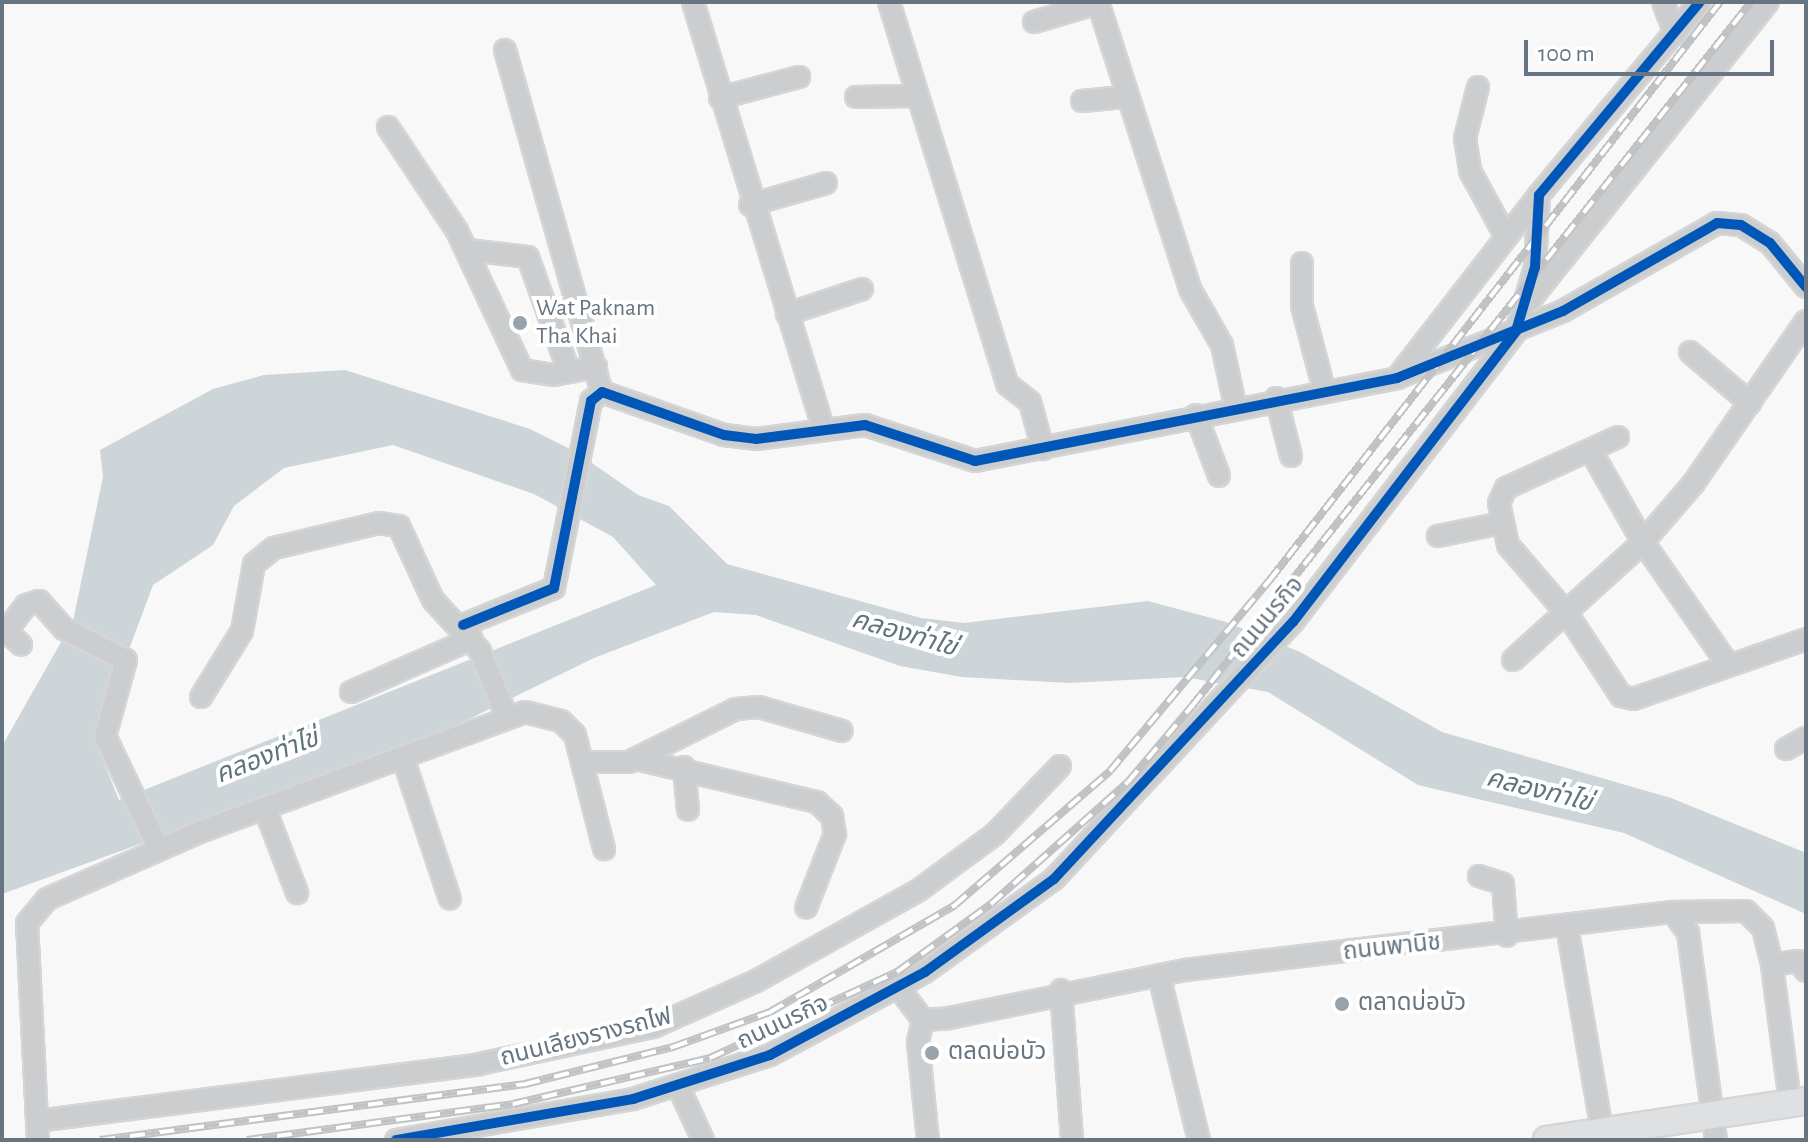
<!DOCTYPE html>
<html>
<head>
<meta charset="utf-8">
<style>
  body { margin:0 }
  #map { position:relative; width:1808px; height:1142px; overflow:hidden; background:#f8f8f8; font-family:"Alegreya Sans","Noto Sans Thai",sans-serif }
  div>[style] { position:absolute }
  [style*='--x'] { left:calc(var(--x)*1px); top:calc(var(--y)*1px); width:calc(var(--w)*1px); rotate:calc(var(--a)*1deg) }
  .water>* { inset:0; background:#cdd5d8 }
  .roads { filter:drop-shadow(2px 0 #d4d5d6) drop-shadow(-2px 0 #d4d5d6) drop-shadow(0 2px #d4d5d6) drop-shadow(0 -2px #d4d5d6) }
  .minor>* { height:20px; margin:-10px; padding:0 10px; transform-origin:10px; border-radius:10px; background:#cbcdce }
  .major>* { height:26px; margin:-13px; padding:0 13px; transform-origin:13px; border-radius:13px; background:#dfe0e1 }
  .rail>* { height:8px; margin-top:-4px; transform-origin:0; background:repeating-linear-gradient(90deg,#fff 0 15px,#c1c2c4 0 30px); box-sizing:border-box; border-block:2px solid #c1c2c4 }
  .cycleway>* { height:10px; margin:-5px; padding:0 5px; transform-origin:5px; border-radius:5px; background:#0057b8 }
  .dots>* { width:22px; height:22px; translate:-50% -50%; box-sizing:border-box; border:4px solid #fff; border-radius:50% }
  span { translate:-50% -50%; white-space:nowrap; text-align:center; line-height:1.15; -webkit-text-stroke:8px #fff; paint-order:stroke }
  .poi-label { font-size:24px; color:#667581 }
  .left { translate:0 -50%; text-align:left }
  .street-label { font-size:24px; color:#667581 }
  .water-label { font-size:26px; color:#60747b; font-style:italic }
  .frame { position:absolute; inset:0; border:4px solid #667581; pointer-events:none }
  .scale { position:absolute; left:1524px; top:40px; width:250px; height:36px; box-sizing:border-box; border:4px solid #667581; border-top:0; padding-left:10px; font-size:24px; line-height:28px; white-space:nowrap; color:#667581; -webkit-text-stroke:6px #fff; paint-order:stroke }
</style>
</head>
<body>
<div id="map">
  <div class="water">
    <div style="clip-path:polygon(evenodd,345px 370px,530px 429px,576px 452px,638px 495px,669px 506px,727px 564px,921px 618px,964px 623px,1148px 601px,1226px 622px,1300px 652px,1442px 732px,1671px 798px,1804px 852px,1806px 914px,1624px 833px,1418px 785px,1268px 692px,1185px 677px,1069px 683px,962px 677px,900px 666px,756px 615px,714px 612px,594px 658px,422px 742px,2px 894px,2px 746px,73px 621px,103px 477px,100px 450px,213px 389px,264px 375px,345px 370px,393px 445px,534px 494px,613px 537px,656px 585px,119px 800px,95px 741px,153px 585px,213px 545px,234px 506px,284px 468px,393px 445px)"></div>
  </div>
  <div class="roads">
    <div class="minor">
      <div style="--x:693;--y:2;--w:445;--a:73"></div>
      <div style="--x:889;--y:2;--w:400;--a:72.8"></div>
      <div style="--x:1007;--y:384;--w:29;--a:38"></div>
      <div style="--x:1030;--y:402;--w:49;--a:74.5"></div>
      <div style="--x:1098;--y:2;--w:301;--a:72.2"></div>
      <div style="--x:1190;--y:289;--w:64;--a:60.3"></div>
      <div style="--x:1222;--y:345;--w:61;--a:77.8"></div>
      <div style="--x:1663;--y:2;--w:34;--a:69"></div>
      <div style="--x:1034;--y:22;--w:67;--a:-16.5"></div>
      <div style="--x:505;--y:50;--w:355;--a:74.2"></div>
      <div style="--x:1478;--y:87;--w:53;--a:104.3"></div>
      <div style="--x:1465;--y:138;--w:33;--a:81"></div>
      <div style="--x:1470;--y:171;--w:73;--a:61.3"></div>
      <div style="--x:856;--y:97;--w:60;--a:-1"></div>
      <div style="--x:720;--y:98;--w:82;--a:-14.9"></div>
      <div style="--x:1082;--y:101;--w:42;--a:-5.4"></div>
      <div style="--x:388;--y:127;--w:125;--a:56.4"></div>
      <div style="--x:457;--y:231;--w:153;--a:64.9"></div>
      <div style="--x:522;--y:370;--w:32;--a:9"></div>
      <div style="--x:554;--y:375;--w:43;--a:-10.8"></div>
      <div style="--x:750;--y:205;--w:79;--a:-16.1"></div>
      <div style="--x:467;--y:250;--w:61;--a:6.5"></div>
      <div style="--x:528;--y:257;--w:122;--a:70.4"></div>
      <div style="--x:1302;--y:263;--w:43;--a:90"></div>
      <div style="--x:1302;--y:306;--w:86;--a:75.2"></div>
      <div style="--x:1530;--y:300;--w:381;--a:-51.4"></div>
      <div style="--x:787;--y:314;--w:79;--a:-18.4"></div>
      <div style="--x:1690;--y:352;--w:79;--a:40.4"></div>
      <div style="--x:1397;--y:378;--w:232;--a:-52.2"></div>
      <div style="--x:1276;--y:398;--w:60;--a:75.5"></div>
      <div style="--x:1196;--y:415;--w:65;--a:69.3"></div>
      <div style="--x:1618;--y:437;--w:123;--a:155.5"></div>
      <div style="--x:1506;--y:488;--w:17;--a:115"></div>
      <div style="--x:1499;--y:503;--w:43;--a:77.9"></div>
      <div style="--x:1508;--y:545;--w:92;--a:49.4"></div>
      <div style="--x:1568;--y:615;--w:97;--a:56.8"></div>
      <div style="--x:1621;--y:696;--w:12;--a:14"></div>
      <div style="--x:1633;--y:699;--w:183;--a:-19.1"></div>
      <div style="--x:1591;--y:451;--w:105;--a:60.3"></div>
      <div style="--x:1643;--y:542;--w:147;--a:55.2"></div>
      <div style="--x:1438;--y:536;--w:65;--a:-11.5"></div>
      <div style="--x:463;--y:625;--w:98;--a:-22.1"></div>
      <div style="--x:554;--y:588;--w:191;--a:-78.8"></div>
      <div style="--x:591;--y:401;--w:14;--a:-39"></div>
      <div style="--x:602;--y:392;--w:129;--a:19.4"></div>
      <div style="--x:724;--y:435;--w:32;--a:7"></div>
      <div style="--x:756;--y:439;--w:110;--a:-7.3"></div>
      <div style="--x:865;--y:425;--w:116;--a:18.1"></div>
      <div style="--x:975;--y:461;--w:430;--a:-11.1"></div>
      <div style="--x:1397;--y:378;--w:179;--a:-22"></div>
      <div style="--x:1563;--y:311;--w:177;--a:-29.7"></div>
      <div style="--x:1717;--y:223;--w:24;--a:5"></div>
      <div style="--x:1741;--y:225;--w:34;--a:32"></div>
      <div style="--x:1770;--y:243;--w:57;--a:50.7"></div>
      <div style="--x:2;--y:627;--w:26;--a:43"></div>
      <div style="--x:6;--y:631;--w:33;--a:-52"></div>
      <div style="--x:26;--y:605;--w:14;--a:-17"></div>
      <div style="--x:39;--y:601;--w:38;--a:48"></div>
      <div style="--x:64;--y:629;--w:69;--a:26.6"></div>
      <div style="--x:126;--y:660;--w:79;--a:105.4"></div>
      <div style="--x:105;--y:736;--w:125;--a:64.5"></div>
      <div style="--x:1513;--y:660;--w:176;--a:-42.2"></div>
      <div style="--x:1643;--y:542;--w:77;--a:-49.2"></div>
      <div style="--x:1693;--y:484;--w:198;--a:-55.3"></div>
      <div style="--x:351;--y:692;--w:132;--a:-23.7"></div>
      <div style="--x:201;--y:697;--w:78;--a:-58.2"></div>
      <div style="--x:242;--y:631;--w:68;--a:-79.8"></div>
      <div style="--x:254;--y:564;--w:26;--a:-39"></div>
      <div style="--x:274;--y:548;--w:108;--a:-13.4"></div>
      <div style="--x:379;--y:523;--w:20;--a:9"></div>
      <div style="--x:399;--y:526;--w:81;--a:65.3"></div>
      <div style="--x:433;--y:600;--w:69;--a:47.3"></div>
      <div style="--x:480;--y:651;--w:69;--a:67.9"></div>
      <div style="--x:1786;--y:749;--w:23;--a:-29"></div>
      <div style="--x:636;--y:759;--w:186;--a:13.4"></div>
      <div style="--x:817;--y:802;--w:21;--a:43"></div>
      <div style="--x:832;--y:816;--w:18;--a:81"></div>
      <div style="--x:835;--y:834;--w:79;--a:111.4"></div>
      <div style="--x:404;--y:761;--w:145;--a:71.6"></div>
      <div style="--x:582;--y:762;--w:47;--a:0"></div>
      <div style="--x:629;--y:762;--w:119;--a:-26.4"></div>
      <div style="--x:736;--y:709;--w:23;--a:-5"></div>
      <div style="--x:759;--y:707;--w:86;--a:16.1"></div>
      <div style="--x:684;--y:767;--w:43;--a:84.7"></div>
      <div style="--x:265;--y:809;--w:90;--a:69.1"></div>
      <div style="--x:1479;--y:876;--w:25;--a:18"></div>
      <div style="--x:1503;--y:884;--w:52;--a:85.6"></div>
      <div style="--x:1673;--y:912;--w:73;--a:-0.8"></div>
      <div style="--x:1746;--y:911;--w:24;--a:45"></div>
      <div style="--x:1763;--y:928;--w:38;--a:76"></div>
      <div style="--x:1567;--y:926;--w:207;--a:80.3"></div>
      <div style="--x:1159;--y:975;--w:170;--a:76.4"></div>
      <div style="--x:898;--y:987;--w:41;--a:52.9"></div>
      <div style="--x:923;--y:1020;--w:26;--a:-4"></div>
      <div style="--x:949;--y:1018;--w:241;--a:-11.5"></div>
      <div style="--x:1185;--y:970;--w:491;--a:-6.8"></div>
      <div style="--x:1673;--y:912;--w:26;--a:54"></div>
      <div style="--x:1688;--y:933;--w:209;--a:82.3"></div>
      <div style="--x:1061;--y:990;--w:150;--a:85.8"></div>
      <div style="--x:923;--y:1020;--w:23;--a:103"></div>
      <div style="--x:918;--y:1042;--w:99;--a:84.2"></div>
      <div style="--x:679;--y:1088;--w:57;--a:65.2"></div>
      <div style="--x:1790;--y:1102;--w:138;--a:-97.5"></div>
      <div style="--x:1772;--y:965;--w:26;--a:-9"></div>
      <div style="--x:1798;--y:961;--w:13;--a:51"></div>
      <div style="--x:37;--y:1121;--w:446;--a:-7.3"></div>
      <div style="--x:479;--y:1064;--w:178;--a:-12"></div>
      <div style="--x:653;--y:1027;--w:115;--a:-24.1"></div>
      <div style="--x:758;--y:980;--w:184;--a:-29.2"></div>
      <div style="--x:919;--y:890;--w:94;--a:-36.4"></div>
      <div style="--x:995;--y:834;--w:94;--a:-46.3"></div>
      <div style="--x:38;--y:1140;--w:217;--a:-92.9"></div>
      <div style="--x:27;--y:923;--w:31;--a:-50"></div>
      <div style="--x:47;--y:899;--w:169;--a:-23.7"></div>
      <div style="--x:202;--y:831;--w:344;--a:-20.2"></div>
      <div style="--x:525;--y:712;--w:37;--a:14"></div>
      <div style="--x:561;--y:721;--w:20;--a:45"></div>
      <div style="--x:575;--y:735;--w:118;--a:75.7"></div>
      <div style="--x:396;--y:1140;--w:241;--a:-9.8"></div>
      <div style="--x:633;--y:1099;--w:144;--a:-17.8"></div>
      <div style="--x:770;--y:1055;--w:176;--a:-28.2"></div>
      <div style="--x:925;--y:972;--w:159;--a:-35.8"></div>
      <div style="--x:1054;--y:879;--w:351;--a:-47.1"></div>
      <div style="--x:1293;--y:622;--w:367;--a:-52.5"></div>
      <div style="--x:1516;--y:331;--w:67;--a:-73.5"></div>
      <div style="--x:1535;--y:267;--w:72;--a:-86.8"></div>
      <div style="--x:1539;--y:195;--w:251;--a:-50.2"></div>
    </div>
    <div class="major">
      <div style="--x:1547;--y:1140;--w:262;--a:-8.6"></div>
    </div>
  </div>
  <div class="rail">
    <div style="--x:100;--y:1140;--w:429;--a:-7.5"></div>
    <div style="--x:525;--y:1084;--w:153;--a:-14"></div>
    <div style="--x:673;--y:1047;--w:103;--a:-19.8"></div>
    <div style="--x:770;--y:1012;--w:214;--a:-30"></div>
    <div style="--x:955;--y:905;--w:205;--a:-40.8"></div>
    <div style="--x:1110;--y:771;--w:248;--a:-50.1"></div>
    <div style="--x:1269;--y:581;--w:734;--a:-52.08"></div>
    <div style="--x:247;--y:1140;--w:268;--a:-7.7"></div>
    <div style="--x:513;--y:1104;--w:202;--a:-13.1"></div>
    <div style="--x:710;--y:1058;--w:206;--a:-24.7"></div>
    <div style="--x:897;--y:972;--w:116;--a:-35.9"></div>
    <div style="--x:991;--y:904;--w:183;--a:-41.7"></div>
    <div style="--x:1128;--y:782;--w:99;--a:-49.9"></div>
    <div style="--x:1192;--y:706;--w:899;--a:-51.55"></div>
  </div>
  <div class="cycleway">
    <div style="--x:463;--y:625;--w:98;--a:-22.1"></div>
    <div style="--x:554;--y:588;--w:191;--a:-78.8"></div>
    <div style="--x:591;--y:401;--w:14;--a:-39"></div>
    <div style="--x:602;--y:392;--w:129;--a:19.4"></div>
    <div style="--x:724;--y:435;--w:32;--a:7"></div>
    <div style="--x:756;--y:439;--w:110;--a:-7.3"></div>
    <div style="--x:865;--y:425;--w:116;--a:18.1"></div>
    <div style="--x:975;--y:461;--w:430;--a:-11.1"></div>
    <div style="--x:1397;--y:378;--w:179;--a:-22"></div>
    <div style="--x:1563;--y:311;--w:177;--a:-29.7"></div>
    <div style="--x:1717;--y:223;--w:24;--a:5"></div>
    <div style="--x:1741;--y:225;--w:34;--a:32"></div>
    <div style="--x:1770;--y:243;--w:57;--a:50.7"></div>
    <div style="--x:396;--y:1140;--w:241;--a:-9.8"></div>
    <div style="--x:633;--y:1099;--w:144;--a:-17.8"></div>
    <div style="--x:770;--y:1055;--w:176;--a:-28.2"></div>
    <div style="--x:925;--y:972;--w:159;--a:-35.8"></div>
    <div style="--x:1054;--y:879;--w:351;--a:-47.1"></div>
    <div style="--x:1293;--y:622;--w:367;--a:-52.5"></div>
    <div style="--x:1516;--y:331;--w:67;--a:-73.5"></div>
    <div style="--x:1535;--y:267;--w:72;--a:-86.8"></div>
    <div style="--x:1539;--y:195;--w:251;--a:-50.2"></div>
  </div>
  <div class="dots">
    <div style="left:520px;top:323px;background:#99a3ab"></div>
    <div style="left:1342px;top:1004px;background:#99a3ab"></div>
    <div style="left:932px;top:1053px;background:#99a3ab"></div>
  </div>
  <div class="poi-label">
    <span class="left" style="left:536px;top:323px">Wat Paknam<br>Tha Khai</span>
    <span class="left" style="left:1358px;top:1004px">ตลาดบ่อบัว</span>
    <span class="left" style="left:948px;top:1053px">ตลดบ่อบัว</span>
  </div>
  <div class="street-label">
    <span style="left:1268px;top:618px;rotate:-50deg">ถนนนรกิจ</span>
    <span style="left:1392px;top:948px;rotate:-6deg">ถนนพานิช</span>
    <span style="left:783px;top:1023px;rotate:-25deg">ถนนนรกิจ</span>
    <span style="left:586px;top:1038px;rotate:-14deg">ถนนเลียงรางรถไฟ</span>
  </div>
  <div class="water-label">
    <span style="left:904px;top:634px;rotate:16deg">คลองท่าไข่</span>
    <span style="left:267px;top:757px;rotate:-21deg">คลองท่าไข่</span>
    <span style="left:1539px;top:791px;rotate:14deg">คลองท่าไข่</span>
  </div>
  <div class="frame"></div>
  <div class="scale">100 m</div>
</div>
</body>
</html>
